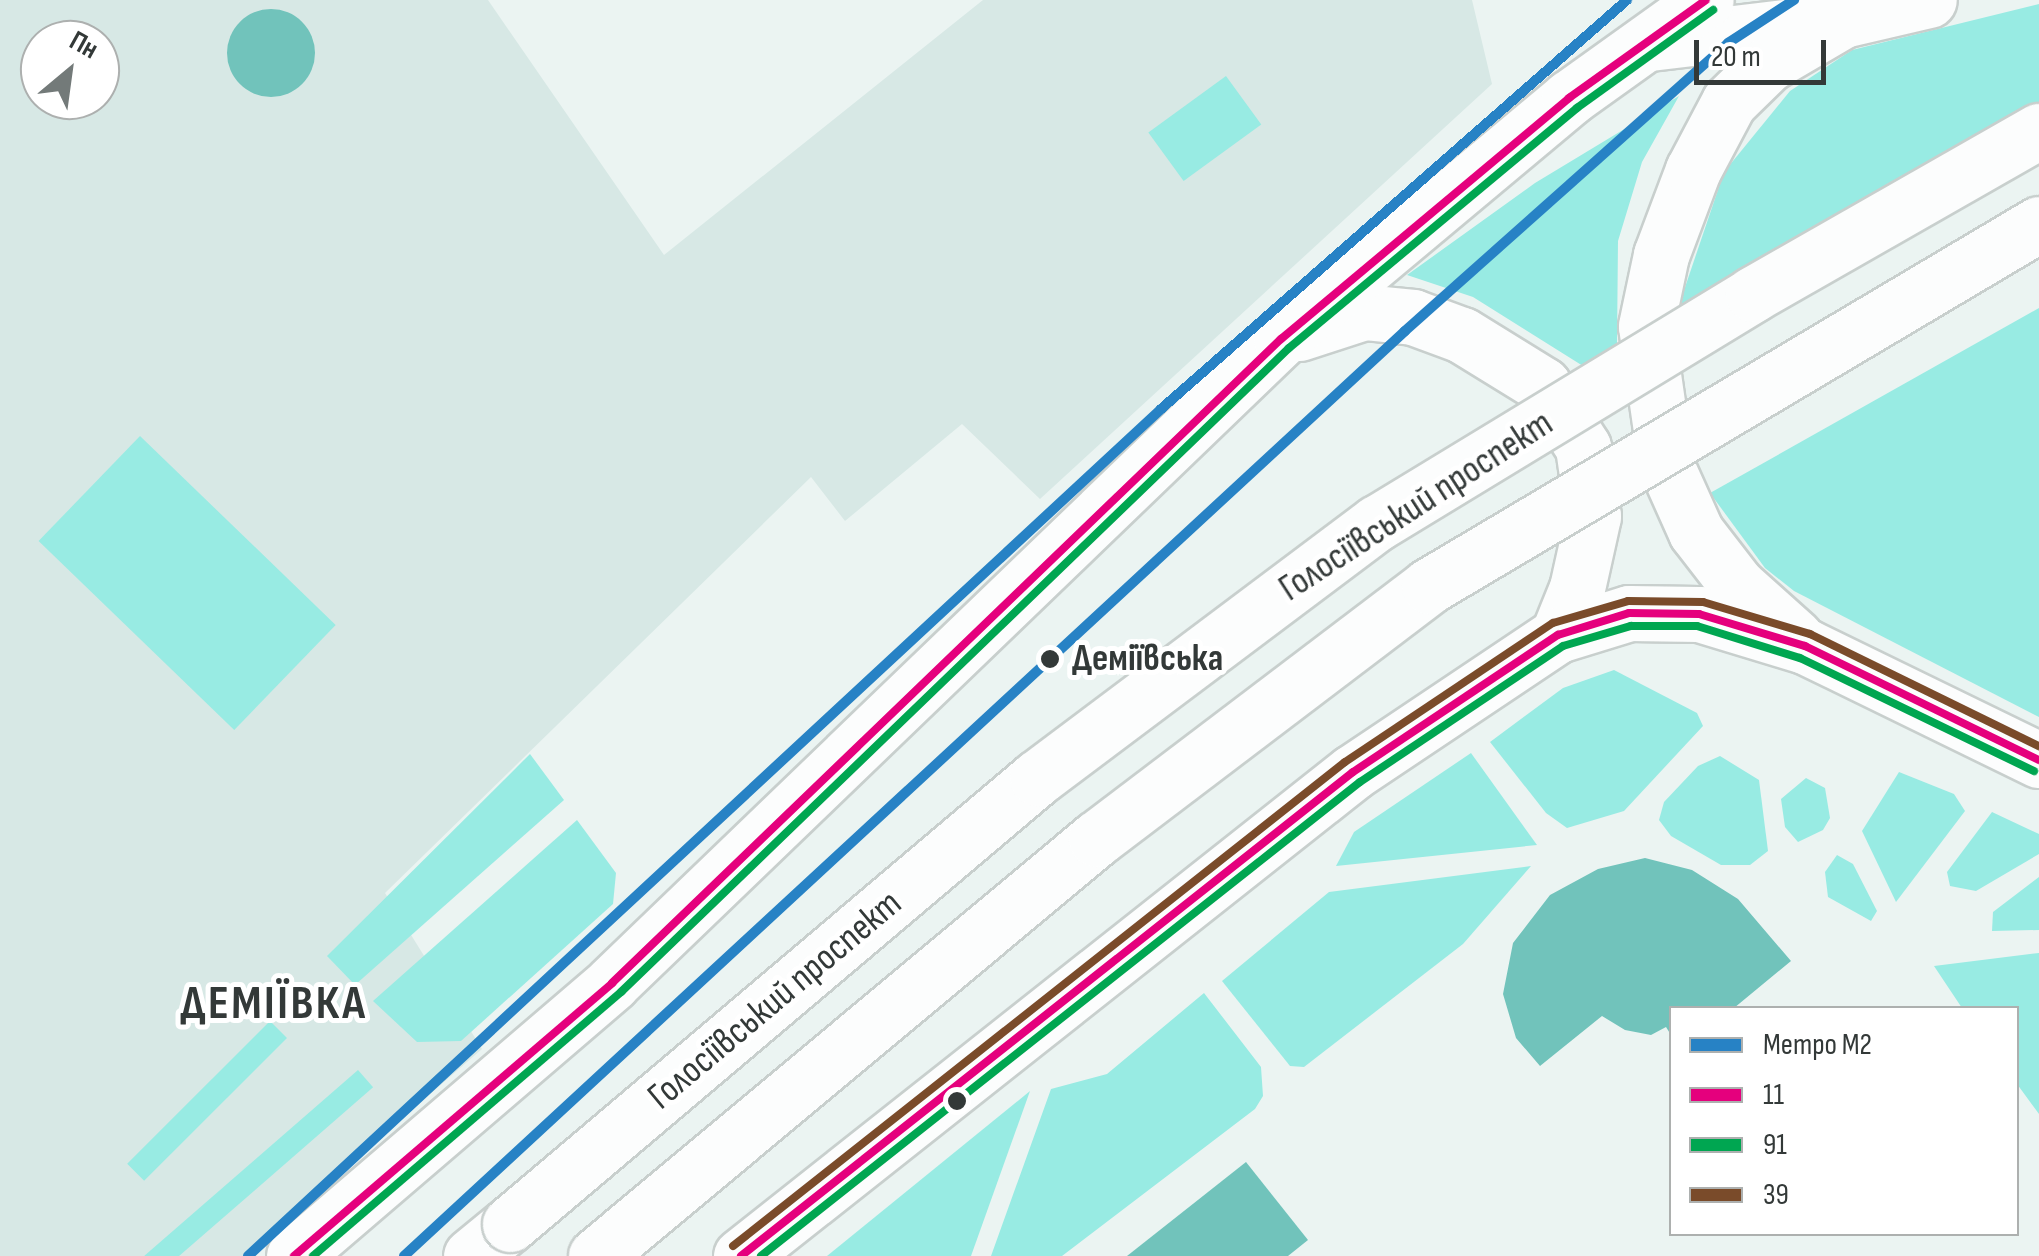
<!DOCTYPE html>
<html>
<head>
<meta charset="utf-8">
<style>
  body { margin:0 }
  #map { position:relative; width:2039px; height:1256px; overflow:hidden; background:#ebf4f2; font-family:"Sofia Sans Condensed",sans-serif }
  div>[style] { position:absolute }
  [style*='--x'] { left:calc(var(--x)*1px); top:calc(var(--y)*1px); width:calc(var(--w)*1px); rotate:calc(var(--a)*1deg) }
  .built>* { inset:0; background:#d7e8e5 }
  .green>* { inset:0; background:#98ebe3; transform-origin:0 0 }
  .water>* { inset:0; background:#71c3bb }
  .round { border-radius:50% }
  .roads { filter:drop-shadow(2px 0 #c8cfcd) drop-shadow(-2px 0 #c8cfcd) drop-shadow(0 2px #c8cfcd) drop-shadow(0 -2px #c8cfcd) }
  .major>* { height:55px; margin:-27.5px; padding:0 27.5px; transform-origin:27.5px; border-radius:27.5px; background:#fcfdfd }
  .highway>* { height:55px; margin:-27.5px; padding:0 27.5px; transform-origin:27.5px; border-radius:27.5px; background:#fcfdfd }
  .bridges { filter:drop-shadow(2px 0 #c8cfcd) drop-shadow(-2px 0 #c8cfcd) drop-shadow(0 2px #c8cfcd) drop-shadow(0 -2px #c8cfcd) }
  .highway-bridge>* { height:55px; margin:-27.5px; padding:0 27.5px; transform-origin:27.5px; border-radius:27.5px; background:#fcfdfd }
  .bus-1>* { height:8px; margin:-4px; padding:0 4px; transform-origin:4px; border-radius:4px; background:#e5007d }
  .bus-2>* { height:8px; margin:-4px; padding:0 4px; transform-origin:4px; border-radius:4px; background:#00a651 }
  .bus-3>* { height:8px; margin:-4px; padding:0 4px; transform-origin:4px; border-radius:4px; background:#7a4b2a }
  .metro-1>* { height:10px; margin:-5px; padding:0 5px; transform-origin:5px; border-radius:5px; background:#2782c5 }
  .dots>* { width:28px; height:28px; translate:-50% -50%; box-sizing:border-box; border:5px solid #fff; border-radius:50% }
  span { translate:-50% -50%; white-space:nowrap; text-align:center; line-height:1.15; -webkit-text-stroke:10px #fff; paint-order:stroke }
  .street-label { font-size:38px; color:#333938 }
  .stop-label { font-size:38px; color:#333938; font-weight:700 }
  .left { translate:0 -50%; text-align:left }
  .district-label { font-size:48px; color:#333938; font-weight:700; letter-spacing:2.5px }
  .legend { position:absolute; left:1669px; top:1006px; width:350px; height:230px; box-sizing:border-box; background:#fff; border:2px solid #adb0af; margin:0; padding:12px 18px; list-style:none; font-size:30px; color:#333938 }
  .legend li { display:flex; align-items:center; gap:20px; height:50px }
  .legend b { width:50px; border:2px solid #adb0af }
  .north { position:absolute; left:20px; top:20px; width:100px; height:100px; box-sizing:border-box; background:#fff; border:2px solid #adb0af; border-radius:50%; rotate:29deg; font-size:28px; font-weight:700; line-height:40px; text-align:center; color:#333938 }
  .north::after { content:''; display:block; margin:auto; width:35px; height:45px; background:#737a79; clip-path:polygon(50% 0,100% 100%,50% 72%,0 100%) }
  .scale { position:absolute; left:1694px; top:40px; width:132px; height:45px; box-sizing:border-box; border:5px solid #333938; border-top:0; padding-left:12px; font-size:30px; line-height:35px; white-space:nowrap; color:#333938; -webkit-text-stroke:8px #fff; paint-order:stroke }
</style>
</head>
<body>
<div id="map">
  <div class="built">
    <div style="clip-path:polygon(evenodd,0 0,488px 0,664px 255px,983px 0,1472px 0,1492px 84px,1040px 499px,962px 424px,845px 521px,811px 477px,385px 893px,482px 1049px,243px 1256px,0 1256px,0 0,40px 40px,100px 40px,100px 100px,40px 100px,40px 40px)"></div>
  </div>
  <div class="green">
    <div style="clip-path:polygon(2039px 4px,2039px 113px,1677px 311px,1724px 172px,1790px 91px,1852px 50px)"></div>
    <div style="left:1226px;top:76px;width:60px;height:96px;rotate:54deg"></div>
    <div style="clip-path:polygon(1679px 96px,1642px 162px,1618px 241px,1617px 344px,1583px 366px,1473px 297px,1407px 275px,1535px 183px)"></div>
    <div style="clip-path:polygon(2039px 308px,2039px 717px,1794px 591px,1765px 568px,1710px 493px)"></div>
    <div style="left:140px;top:436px;width:272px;height:146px;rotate:44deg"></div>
    <div style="clip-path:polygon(1614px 670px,1697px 713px,1703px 726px,1624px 811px,1567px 828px,1546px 813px,1490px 742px,1563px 688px)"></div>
    <div style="clip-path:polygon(1471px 753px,1537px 845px,1336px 866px,1354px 832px)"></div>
    <div style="clip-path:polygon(530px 754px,564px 800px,355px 985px,327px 956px)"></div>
    <div style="clip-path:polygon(1720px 756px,1759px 780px,1768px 851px,1750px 865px,1721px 865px,1671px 836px,1659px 820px,1664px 802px,1698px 766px)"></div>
    <div style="clip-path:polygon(1899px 772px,1954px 794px,1965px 811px,1896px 902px,1862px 831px)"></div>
    <div style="clip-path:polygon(1806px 778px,1825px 788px,1830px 818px,1823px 830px,1798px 842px,1785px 827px,1781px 799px)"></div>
    <div style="clip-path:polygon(1992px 812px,2039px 834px,2039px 854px,1976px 891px,1950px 886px,1947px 872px)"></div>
    <div style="clip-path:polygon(577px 820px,616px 873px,613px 904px,461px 1041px,417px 1042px,373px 1001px)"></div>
    <div style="clip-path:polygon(1837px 855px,1853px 864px,1877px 911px,1871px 921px,1828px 897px,1825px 872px)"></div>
    <div style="clip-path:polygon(1531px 866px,1463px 944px,1304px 1067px,1290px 1066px,1222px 981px,1329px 892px)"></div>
    <div style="clip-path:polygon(2039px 877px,2039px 930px,1992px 931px,1993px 912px)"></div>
    <div style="clip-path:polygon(2039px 953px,2039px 1114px,2017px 1084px,2016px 1008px,1962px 1008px,1934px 966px)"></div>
    <div style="clip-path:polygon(1204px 993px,1261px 1067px,1263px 1096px,1255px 1109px,1062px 1256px,991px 1256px,1051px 1089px,1107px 1074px)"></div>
    <div style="left:270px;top:1021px;width:24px;height:202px;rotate:45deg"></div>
    <div style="left:358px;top:1070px;width:23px;height:283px;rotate:49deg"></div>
    <div style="clip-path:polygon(1030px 1091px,971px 1256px,827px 1256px)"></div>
  </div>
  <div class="water">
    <div class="round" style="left:227px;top:9px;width:88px;height:88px"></div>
    <div style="clip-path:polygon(1645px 858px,1692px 870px,1738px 899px,1791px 961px,1734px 1008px,1672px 1008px,1671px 1035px,1666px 1027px,1651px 1035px,1625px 1030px,1602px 1016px,1540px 1066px,1516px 1038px,1503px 994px,1513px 943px,1550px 895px,1598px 869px)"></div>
    <div style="clip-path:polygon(1246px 1162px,1308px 1240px,1288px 1256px,1127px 1256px)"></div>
  </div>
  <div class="roads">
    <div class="major">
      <div style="--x:1650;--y:43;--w:194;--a:-6.8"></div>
      <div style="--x:1843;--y:20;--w:88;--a:-13.1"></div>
      <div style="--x:1299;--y:333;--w:68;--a:-17.9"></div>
      <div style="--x:1364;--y:312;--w:49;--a:5.8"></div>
      <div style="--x:1413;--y:317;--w:52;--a:20.2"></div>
      <div style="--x:1462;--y:335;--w:95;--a:31.7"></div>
      <div style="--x:1543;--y:385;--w:74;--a:57.2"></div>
      <div style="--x:1583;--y:447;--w:70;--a:81.8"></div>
      <div style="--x:1593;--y:516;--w:74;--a:102.5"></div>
      <div style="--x:1577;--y:588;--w:51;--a:112"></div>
      <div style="--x:1795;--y:637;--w:78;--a:-138.1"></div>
      <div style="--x:1737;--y:585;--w:67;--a:-127.7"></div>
      <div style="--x:1696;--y:532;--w:73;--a:-114.1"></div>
      <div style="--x:1666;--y:465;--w:140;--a:-98.2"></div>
      <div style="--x:1646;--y:326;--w:73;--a:-78.1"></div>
      <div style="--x:1661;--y:255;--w:91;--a:-69.4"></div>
      <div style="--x:1693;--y:170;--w:77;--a:-62.1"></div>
      <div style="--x:1729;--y:102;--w:54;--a:-44.3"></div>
      <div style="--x:1768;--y:64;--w:87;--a:-30.4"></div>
      <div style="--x:294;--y:1256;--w:419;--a:-40.6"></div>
      <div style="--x:612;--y:983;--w:929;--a:-43.91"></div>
      <div style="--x:1281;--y:339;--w:376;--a:-39.9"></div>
      <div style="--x:1569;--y:98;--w:168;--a:-35.6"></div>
      <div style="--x:741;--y:1256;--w:780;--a:-38.34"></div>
      <div style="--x:1353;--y:772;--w:247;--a:-33.8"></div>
      <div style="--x:1558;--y:635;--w:74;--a:-17.2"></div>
      <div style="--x:1629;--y:613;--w:70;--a:0.8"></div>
      <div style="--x:1699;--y:614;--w:111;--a:16.8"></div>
      <div style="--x:1805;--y:646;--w:260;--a:26"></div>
    </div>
    <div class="highway">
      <div style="--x:471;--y:1256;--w:50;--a:-39.4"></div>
    </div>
  </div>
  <div class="bridges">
    <div class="highway-bridge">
      <div style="--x:510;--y:1224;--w:690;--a:-40.24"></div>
      <div style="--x:1037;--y:778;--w:425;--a:-36.9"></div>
      <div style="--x:1377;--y:523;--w:440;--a:-31.3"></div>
      <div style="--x:1753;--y:294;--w:329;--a:-29.7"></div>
      <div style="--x:596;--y:1256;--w:651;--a:-39.83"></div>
      <div style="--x:1096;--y:839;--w:418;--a:-37.2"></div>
      <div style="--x:1429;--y:586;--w:709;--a:-30.69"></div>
    </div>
  </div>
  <div class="bus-1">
    <div style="--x:294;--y:1256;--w:419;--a:-40.6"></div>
    <div style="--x:612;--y:983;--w:929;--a:-43.91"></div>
    <div style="--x:1281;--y:339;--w:376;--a:-39.9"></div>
    <div style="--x:1569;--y:98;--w:168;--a:-35.6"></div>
    <div style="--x:741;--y:1256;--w:780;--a:-38.34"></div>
    <div style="--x:1353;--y:772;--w:247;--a:-33.8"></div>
    <div style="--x:1558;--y:635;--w:74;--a:-17.2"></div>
    <div style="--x:1629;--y:613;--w:70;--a:0.8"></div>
    <div style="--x:1699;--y:614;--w:111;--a:16.8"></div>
    <div style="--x:1805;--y:646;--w:260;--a:26"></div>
  </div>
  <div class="bus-2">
    <div style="--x:313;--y:1256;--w:406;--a:-40.6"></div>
    <div style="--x:621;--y:992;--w:928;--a:-43.95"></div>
    <div style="--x:1289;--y:348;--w:375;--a:-39.8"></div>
    <div style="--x:1577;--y:108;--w:168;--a:-35.8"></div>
    <div style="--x:761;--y:1256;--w:764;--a:-38.36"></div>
    <div style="--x:1360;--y:782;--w:244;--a:-33.8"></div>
    <div style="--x:1563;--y:646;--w:71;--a:-16.4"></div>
    <div style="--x:1631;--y:626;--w:66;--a:0"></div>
    <div style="--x:1697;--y:626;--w:108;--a:17.3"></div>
    <div style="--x:1800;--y:658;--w:260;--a:25.8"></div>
  </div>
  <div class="bus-3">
    <div style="--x:733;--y:1246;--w:780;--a:-38.34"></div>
    <div style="--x:1345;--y:762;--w:250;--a:-33.8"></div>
    <div style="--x:1553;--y:623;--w:78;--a:-16.3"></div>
    <div style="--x:1628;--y:601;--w:75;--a:0.8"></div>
    <div style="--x:1703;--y:602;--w:112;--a:16.7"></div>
    <div style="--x:1810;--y:634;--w:255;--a:26.1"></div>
  </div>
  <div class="metro-1">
    <div style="--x:248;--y:1256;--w:1245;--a:-42.85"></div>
    <div style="--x:1161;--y:409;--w:620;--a:-41.27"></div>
    <div style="--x:404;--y:1256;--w:1363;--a:-42.74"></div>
    <div style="--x:1405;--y:331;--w:433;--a:-41.7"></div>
    <div style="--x:1728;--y:43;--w:79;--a:-33.1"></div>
  </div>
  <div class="dots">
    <div style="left:1050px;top:659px;background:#333938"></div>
    <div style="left:957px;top:1101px;background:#333938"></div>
  </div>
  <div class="street-label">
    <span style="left:1416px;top:506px;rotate:-33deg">Голосіївський проспект</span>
    <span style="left:775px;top:1000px;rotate:-40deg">Голосіївський проспект</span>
  </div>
  <div class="stop-label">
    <span class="left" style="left:1072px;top:659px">Деміївська</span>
  </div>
  <div class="district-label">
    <span style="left:274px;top:1004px">ДЕМІЇВКА</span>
  </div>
  <ul class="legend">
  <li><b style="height:12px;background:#2782c5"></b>Метро M2</li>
  <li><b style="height:12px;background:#e5007d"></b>11</li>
  <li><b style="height:12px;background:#00a651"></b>91</li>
  <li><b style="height:12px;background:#7a4b2a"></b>39</li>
  </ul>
  <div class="north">Пн</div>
  <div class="scale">20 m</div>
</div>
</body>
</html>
